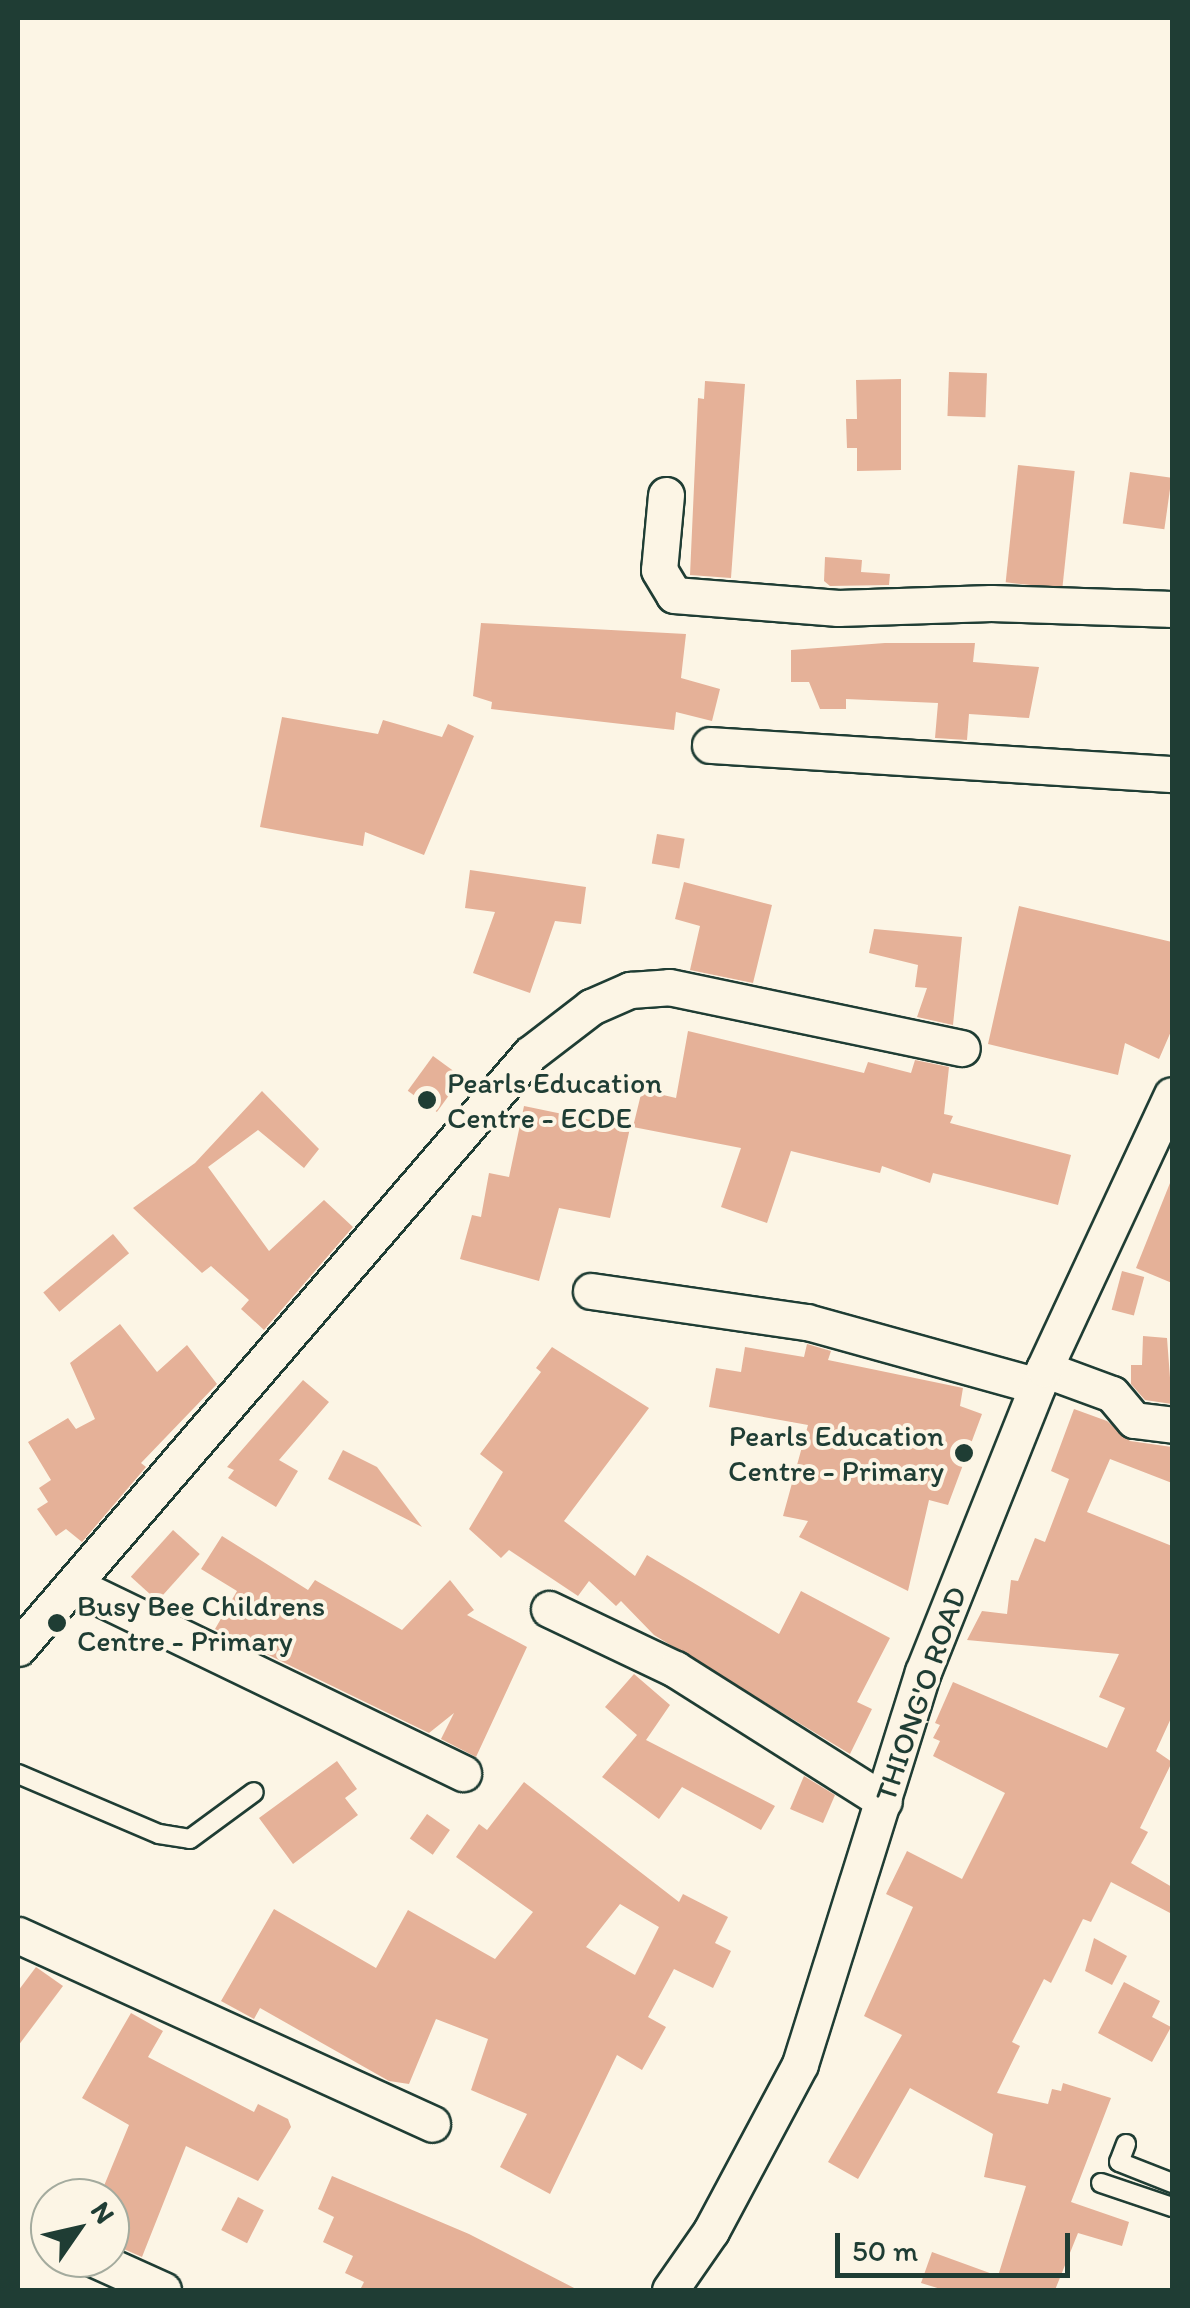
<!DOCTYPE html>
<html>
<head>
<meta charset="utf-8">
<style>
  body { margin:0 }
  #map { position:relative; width:1190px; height:2308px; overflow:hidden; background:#fcf5e5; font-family:Itim,sans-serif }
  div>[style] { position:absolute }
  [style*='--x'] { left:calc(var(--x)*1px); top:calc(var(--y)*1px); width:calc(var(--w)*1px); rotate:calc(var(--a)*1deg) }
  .building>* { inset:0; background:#e5b198; transform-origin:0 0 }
  .roads { filter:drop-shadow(2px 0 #1f3d34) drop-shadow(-2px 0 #1f3d34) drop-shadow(0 2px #1f3d34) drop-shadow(0 -2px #1f3d34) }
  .service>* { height:18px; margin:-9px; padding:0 9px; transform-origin:9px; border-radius:9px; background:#fcf5e5 }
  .minor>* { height:35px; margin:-17.5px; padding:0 17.5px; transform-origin:17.5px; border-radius:17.5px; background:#fcf5e5 }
  .dots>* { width:28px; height:28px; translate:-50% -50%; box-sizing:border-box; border:5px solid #fcf5e5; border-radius:50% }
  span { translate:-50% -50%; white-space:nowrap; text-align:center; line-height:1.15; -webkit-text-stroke:8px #fcf5e5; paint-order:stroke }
  .poi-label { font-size:30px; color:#1f3d34 }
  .left { translate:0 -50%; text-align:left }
  .right { translate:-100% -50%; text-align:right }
  .street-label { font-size:30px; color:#1f3d34 }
  .frame { position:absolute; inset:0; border:20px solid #1f3d34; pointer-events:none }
  .north { position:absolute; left:30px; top:2178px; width:100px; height:100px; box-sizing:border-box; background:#fcf5e5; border:2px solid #a4ab9e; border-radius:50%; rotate:56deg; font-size:28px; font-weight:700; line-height:40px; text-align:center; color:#1f3d34 }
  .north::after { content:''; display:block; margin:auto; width:35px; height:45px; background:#1f3d34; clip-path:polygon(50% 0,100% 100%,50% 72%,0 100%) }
  .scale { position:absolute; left:835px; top:2233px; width:235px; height:45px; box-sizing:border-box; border:5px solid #1f3d34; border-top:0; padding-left:12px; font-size:30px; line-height:35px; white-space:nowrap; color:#1f3d34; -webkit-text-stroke:8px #fcf5e5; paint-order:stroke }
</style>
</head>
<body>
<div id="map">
  <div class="building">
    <div style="left:949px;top:372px;width:38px;height:44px;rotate:2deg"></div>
    <div style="clip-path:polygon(901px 379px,901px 470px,857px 471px,857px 448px,847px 448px,846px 419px,857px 419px,856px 380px)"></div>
    <div style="clip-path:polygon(705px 381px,745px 384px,731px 578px,690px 575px,698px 398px,704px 399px)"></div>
    <div style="left:1018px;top:465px;width:57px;height:118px;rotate:6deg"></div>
    <div style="left:1130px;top:472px;width:42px;height:52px;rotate:8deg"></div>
    <div style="clip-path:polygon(825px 557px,862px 560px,861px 572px,890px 574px,889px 585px,830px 586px,824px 581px)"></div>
    <div style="clip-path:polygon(481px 623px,686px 634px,681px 678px,720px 689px,712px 721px,676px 712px,674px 730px,491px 709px,492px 702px,473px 696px)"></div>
    <div style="clip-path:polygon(885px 643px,975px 643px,973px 662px,1039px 667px,1029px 718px,969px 714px,967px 740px,935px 738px,938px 703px,846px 699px,846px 709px,820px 709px,809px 682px,791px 682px,791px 650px)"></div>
    <div style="clip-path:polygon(282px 717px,378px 734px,383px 720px,442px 737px,448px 724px,474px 736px,424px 855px,365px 832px,363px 846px,260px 827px)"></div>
    <div style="left:657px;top:834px;width:28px;height:30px;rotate:10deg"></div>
    <div style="clip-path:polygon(470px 870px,586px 887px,581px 924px,555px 921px,530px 993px,473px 973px,495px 912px,465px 908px)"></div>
    <div style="clip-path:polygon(684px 882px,772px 905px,753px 983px,690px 970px,700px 926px,675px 919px)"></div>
    <div style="clip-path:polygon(1019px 906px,1172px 942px,1172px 1029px,1159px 1059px,1125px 1043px,1118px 1075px,988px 1044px)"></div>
    <div style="clip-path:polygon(874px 929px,962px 937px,953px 1025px,917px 1017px,927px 988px,915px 987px,918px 965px,869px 953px)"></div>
    <div style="clip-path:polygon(688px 1031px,864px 1073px,868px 1062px,911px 1073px,915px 1060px,949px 1067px,944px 1114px,953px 1116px,950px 1123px,1071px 1155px,1058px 1205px,933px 1173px,930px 1183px,882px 1166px,880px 1173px,791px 1151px,767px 1223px,721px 1207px,741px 1148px,633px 1127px,642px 1090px,676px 1098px)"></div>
    <div style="left:433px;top:1056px;width:36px;height:43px;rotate:36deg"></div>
    <div style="clip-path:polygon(262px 1091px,319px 1149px,304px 1168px,258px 1130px,208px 1167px,269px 1251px,324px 1200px,353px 1227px,264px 1330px,241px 1309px,249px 1300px,211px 1266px,202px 1273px,133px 1208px,195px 1163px)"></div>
    <div style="clip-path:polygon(524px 1106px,630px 1128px,610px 1218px,559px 1208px,539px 1281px,460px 1259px,472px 1215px,481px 1217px,489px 1173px,509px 1177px)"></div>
    <div style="clip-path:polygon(1172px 1178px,1172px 1283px,1136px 1268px)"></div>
    <div style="left:113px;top:1234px;width:25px;height:91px;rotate:50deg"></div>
    <div style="left:1122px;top:1271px;width:23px;height:40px;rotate:15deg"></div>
    <div style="clip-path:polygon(120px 1324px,157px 1372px,187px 1345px,217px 1384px,141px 1463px,146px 1467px,82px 1542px,66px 1529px,56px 1536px,37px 1509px,48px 1502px,39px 1488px,51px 1480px,28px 1442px,68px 1418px,76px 1429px,95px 1419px,70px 1363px)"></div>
    <div style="clip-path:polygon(1143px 1336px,1167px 1338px,1172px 1404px,1145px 1400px,1131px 1384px,1131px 1365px,1142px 1365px)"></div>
    <div style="clip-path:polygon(807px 1344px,831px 1351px,828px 1360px,963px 1388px,960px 1406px,982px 1414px,948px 1505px,929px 1500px,908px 1591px,799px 1537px,808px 1521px,783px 1516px,808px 1425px,709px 1407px,716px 1368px,741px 1372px,745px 1347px,804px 1357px)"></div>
    <div style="clip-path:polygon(552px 1347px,649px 1408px,564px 1521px,635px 1576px,647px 1555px,779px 1634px,801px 1591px,890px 1638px,857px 1702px,872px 1709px,850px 1754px,654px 1635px,621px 1601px,616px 1606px,589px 1581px,578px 1596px,509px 1550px,501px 1558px,469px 1529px,503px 1472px,480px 1454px,541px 1372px,536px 1368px)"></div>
    <div style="clip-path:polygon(303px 1380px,329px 1402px,279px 1460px,298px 1471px,276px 1507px,228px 1478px,234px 1470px,227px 1467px)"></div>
    <div style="clip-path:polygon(1074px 1409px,1107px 1421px,1130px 1441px,1172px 1447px,1172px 1483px,1110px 1459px,1087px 1512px,1172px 1546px,1172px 1716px,1156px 1751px,1172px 1762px,1140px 1828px,1148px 1832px,1131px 1863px,1172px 1887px,1172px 1914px,1111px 1882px,1091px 1922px,1083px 1919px,1051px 1983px,1044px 1979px,1012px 2042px,1020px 2046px,997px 2093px,1048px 2104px,1052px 2089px,1061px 2091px,1063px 2083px,1111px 2098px,1071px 2202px,1129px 2222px,1122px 2246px,1078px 2233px,1055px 2290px,944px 2290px,921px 2283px,932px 2252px,998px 2276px,1026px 2186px,984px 2177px,993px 2134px,910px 2088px,858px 2179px,828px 2162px,902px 2035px,864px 2016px,913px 1907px,886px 1894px,907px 1851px,962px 1879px,1005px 1793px,933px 1756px,940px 1741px,933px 1738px,940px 1725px,935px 1723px,953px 1682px,1107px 1748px,1125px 1708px,1099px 1697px,1119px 1654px,967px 1640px,982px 1611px,1007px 1614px,1011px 1580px,1018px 1581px,1035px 1538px,1045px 1542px,1069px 1479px,1051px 1471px)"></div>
    <div style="clip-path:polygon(343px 1450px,377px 1467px,422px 1527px,328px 1479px)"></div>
    <div style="left:173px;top:1530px;width:36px;height:63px;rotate:42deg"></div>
    <div style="clip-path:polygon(222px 1536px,308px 1590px,315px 1580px,402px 1630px,450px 1580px,474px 1610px,467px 1615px,527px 1647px,476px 1757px,441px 1739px,454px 1713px,429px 1733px,215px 1629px,237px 1591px,201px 1569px)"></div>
    <div style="clip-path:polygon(634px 1674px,670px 1705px,646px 1740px,775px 1806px,761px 1830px,682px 1787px,659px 1819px,602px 1777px,637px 1735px,605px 1707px)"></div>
    <div style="clip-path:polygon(337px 1761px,357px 1789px,345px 1798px,358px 1815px,293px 1864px,259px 1818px)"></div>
    <div style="clip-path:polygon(804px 1776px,835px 1795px,823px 1823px,790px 1809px)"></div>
    <div style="clip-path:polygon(evenodd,524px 1782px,679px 1902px,683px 1894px,728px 1917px,715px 1943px,731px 1951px,713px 1988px,674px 1969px,648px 2017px,666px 2027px,642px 2070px,617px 2055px,550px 2194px,500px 2167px,527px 2114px,471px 2090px,488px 2039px,436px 2019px,409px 2084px,389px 2081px,260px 2008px,254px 2019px,221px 2001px,274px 1909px,376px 1968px,408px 1910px,495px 1959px,533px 1912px,456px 1857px,479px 1824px,487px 1830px,524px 1782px,620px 1904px,659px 1927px,635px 1975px,586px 1947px,620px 1904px)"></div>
    <div style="left:427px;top:1814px;width:28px;height:30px;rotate:35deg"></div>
    <div style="clip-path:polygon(1094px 1938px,1127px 1956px,1112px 1985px,1085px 1971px)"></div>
    <div style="clip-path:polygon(36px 1967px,63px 1986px,18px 2046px,18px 1991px)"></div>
    <div style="clip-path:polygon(1124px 1982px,1160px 2001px,1152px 2017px,1171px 2027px,1152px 2062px,1098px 2033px)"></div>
    <div style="clip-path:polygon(131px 2013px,163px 2031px,148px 2057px,254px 2112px,258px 2104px,288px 2119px,291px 2127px,258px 2181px,186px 2146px,142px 2257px,110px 2243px,110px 2198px,99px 2198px,129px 2125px,82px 2098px)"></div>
    <div style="clip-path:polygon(332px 2176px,469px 2234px,578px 2290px,360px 2290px,364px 2282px,345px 2273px,353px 2256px,323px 2242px,334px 2217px,318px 2209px)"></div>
    <div style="left:238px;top:2197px;width:29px;height:37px;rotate:27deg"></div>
  </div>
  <div class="roads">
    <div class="service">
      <div style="--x:18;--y:1774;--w:153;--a:23.1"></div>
      <div style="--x:159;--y:1834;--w:31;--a:9"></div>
      <div style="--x:190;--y:1839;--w:79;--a:-36.3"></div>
      <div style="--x:1126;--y:2144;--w:19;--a:111"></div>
      <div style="--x:1119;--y:2162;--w:57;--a:21.6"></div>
      <div style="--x:1101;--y:2183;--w:75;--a:18.7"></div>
    </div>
    <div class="minor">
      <div style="--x:666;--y:495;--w:75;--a:95.3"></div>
      <div style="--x:659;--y:570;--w:29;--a:59"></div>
      <div style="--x:674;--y:595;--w:165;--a:4.5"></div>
      <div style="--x:838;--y:608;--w:153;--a:-1.9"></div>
      <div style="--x:991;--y:603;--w:181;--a:1.9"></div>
      <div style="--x:710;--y:745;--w:463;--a:3.6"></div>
      <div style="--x:591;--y:1291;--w:218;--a:8.2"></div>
      <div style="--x:807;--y:1322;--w:239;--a:15.5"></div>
      <div style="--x:1044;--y:1369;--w:72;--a:20.2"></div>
      <div style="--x:1112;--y:1394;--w:34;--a:50"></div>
      <div style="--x:1134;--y:1420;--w:38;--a:7"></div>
      <div style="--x:76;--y:1586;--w:430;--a:25.8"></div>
      <div style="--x:549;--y:1609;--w:140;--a:25.5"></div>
      <div style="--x:675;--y:1669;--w:247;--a:32.3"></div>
      <div style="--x:18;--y:1648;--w:784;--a:-49.24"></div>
      <div style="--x:530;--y:1054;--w:77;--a:-37.6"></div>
      <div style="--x:591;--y:1007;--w:43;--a:-23.6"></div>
      <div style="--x:630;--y:990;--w:39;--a:-4"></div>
      <div style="--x:669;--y:987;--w:299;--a:11.8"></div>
      <div style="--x:18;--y:1935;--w:455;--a:24.5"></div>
      <div style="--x:92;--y:2258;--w:78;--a:24.3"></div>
      <div style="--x:670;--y:2290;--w:72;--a:-55.2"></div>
      <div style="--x:711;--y:2231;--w:189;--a:-61.9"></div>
      <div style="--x:800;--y:2064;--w:411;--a:-72.6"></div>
      <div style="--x:923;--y:1672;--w:326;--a:-68.2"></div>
      <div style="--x:1044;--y:1369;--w:302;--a:-65"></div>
    </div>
  </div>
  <div class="dots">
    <div style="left:427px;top:1100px;background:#1f3d34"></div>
    <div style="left:964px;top:1453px;background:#1f3d34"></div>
    <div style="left:57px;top:1623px;background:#1f3d34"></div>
  </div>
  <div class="poi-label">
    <span class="left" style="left:447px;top:1100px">Pearls Education<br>Centre - ECDE</span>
    <span class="right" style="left:944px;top:1453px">Pearls Education<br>Centre - Primary</span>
    <span class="left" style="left:77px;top:1623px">Busy Bee Childrens<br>Centre - Primary</span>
  </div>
  <div class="street-label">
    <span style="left:921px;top:1694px;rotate:-71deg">THIONG'O ROAD</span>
  </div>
  <div class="frame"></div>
  <div class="north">N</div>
  <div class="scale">50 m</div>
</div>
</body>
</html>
